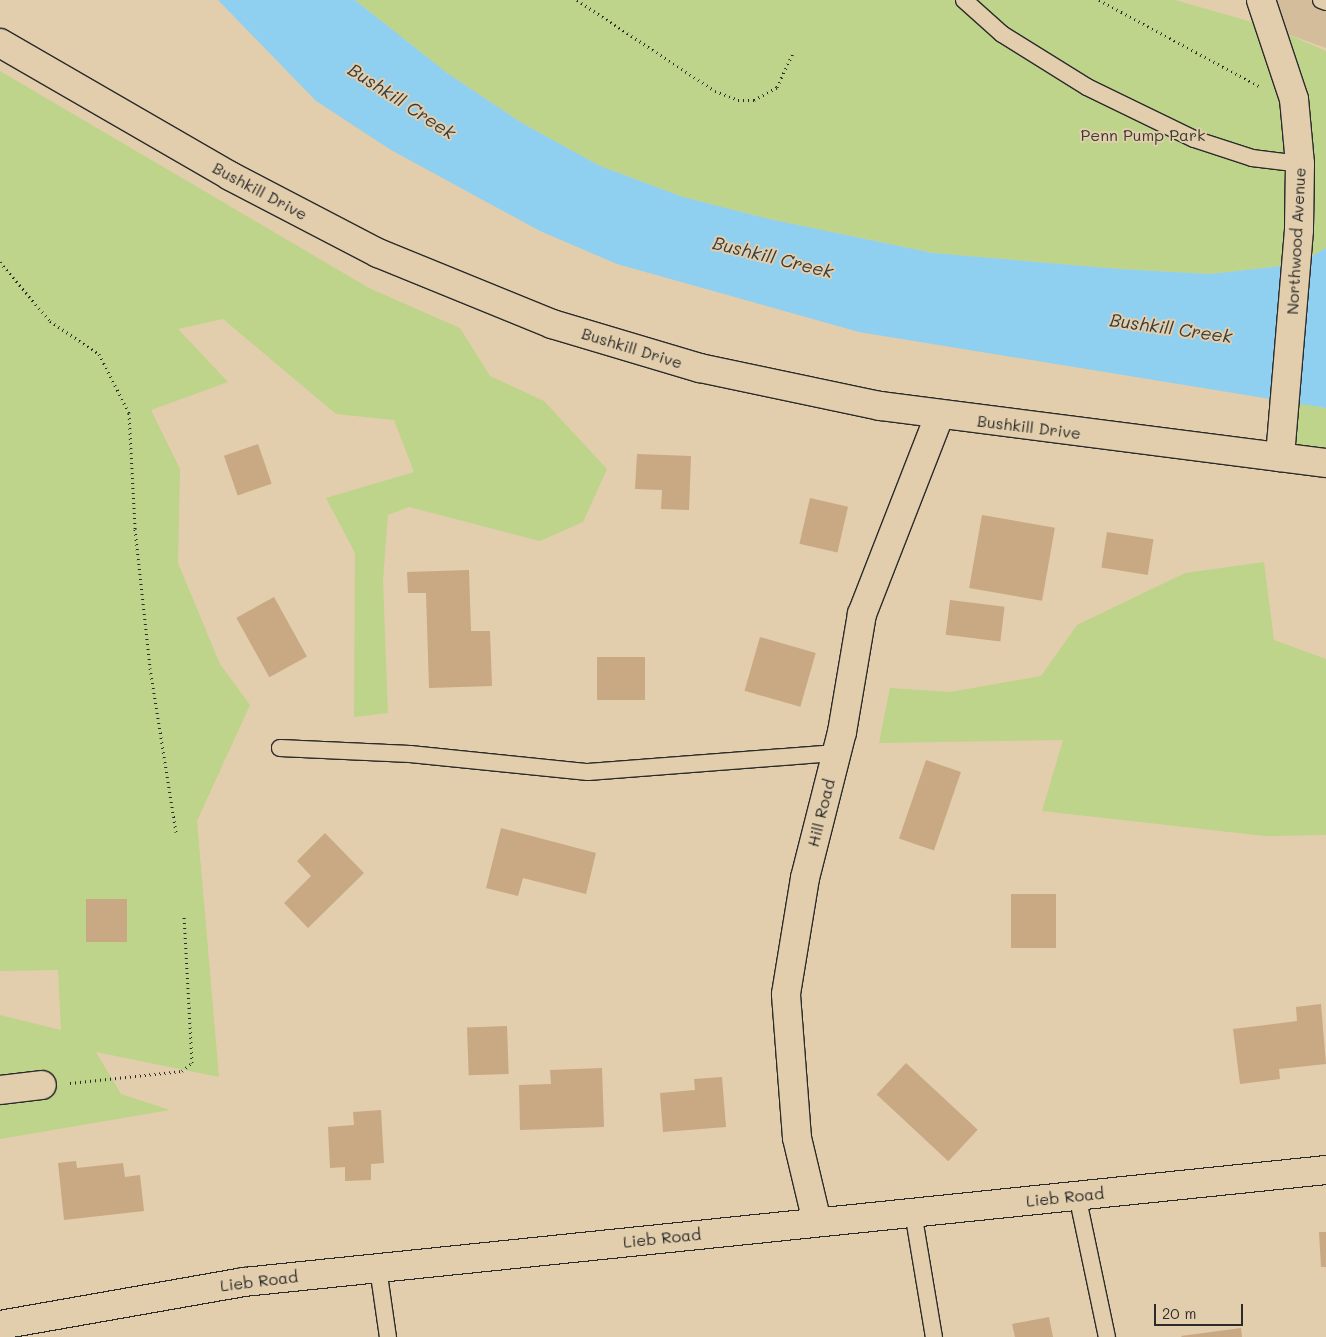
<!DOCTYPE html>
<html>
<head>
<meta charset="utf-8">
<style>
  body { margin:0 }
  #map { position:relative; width:1326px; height:1337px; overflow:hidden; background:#e2ceac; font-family:Mali,sans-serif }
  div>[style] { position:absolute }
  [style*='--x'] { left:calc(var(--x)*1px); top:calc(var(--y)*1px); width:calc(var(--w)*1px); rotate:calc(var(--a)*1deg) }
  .built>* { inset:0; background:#d3bd9b }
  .green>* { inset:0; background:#bdd48a }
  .water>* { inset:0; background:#8fcff0 }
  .building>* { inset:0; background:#c9a884; transform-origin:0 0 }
  .path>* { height:3px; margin-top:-1.5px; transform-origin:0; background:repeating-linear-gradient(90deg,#2b2b2b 0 1px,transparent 0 5px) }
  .roads { filter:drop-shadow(1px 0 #2b2b2b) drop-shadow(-1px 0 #2b2b2b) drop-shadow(0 1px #2b2b2b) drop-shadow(0 -1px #2b2b2b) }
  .lane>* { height:16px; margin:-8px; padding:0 8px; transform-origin:8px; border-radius:8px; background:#e2ceac }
  .street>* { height:28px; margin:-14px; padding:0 14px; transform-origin:14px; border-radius:14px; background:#e2ceac }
  .secondary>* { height:28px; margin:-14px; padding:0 14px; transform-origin:14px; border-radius:14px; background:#e2ceac }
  span { translate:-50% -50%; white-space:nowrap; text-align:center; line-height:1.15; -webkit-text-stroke:4px #e2ceac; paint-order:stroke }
  .park-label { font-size:16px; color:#3a3c34 }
  .street-label { font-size:16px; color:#2b2b2b }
  .water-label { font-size:18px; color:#353b3f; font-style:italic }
  .scale { position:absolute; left:1154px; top:1304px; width:89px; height:22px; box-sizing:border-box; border:2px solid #2b2b2b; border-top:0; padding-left:6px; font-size:15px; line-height:18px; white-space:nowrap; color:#2b2b2b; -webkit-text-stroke:4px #e2ceac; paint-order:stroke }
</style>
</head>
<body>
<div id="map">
  <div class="built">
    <div style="clip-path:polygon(1274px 0,1326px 0,1326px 48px,1287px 34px)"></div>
  </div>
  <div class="green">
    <div style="clip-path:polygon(355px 0,1175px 0,1273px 28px,1326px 51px,1326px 248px,1298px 264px,1211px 274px,1119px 269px,933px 253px,769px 219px,683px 197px,600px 166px,522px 123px,447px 73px)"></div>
    <div style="clip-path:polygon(0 71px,369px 288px,460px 328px,490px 376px,544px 401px,607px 469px,583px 522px,540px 541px,409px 507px,388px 515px,383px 580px,388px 713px,354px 717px,355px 553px,326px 498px,414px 472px,394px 420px,336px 414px,223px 319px,178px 329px,228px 382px,151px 410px,180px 469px,178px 563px,220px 664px,250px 705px,197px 821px,219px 1077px,96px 1052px,121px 1094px,170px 1110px,0 1139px,0 1015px,61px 1030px,58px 970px,0 971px)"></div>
    <div style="clip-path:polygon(1285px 401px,1326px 408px,1326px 463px,1280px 457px)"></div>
    <div style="clip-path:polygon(1264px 562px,1274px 640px,1326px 659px,1326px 835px,1265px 836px,1042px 811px,1063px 740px,879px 743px,890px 688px,950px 692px,1041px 676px,1077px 625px,1185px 573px)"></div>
  </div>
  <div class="water">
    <div style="clip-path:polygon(218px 0,355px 0,447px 73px,522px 123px,600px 166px,683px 197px,769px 219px,933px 253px,1119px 269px,1211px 274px,1298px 264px,1326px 248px,1326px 408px,859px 332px,617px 264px,540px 231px,391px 150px,316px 101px)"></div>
  </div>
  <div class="building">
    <div style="left:258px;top:444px;width:42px;height:36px;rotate:71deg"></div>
    <div style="clip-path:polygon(637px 454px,691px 456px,689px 510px,661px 509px,662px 490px,635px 489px)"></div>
    <div style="left:810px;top:498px;width:39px;height:47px;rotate:13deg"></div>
    <div style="left:982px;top:515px;width:74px;height:74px;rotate:10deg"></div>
    <div style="left:1107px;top:532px;width:47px;height:36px;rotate:9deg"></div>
    <div style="clip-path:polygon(469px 570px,471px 631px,490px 631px,492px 686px,429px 688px,426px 593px,408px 593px,407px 572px)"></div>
    <div style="left:274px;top:597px;width:68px;height:43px;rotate:61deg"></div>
    <div style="left:950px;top:600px;width:55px;height:35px;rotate:7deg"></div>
    <div style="left:760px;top:637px;width:58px;height:56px;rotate:16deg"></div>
    <div style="left:597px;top:657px;width:48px;height:43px"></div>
    <div style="left:926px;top:760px;width:37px;height:83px;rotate:19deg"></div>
    <div style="clip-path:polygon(501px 828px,596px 853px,586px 894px,523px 878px,518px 896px,486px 888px)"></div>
    <div style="clip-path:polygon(325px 833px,364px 873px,308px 928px,284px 903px,311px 876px,297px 861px)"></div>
    <div style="left:1056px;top:894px;width:54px;height:45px;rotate:90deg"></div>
    <div style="left:86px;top:899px;width:41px;height:43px"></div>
    <div style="clip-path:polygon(1321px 1004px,1326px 1064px,1279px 1069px,1280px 1079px,1240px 1084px,1233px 1029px,1297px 1021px,1296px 1007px)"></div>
    <div style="left:507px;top:1026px;width:48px;height:40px;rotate:88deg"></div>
    <div style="left:906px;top:1063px;width:98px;height:43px;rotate:43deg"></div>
    <div style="clip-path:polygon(602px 1068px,604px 1127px,520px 1130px,519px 1085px,551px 1084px,550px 1070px)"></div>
    <div style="clip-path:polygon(722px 1077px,726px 1127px,663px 1132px,660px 1093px,695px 1090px,694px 1079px)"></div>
    <div style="clip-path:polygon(381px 1110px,384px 1163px,371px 1164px,371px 1180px,345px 1181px,345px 1167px,330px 1168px,328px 1127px,354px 1125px,353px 1112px)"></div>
    <div style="clip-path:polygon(76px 1161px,77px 1168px,123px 1163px,125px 1177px,140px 1175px,144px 1211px,64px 1220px,58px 1163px)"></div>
    <div style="clip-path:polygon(1319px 1232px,1326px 1232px,1326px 1267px,1321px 1267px)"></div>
    <div style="clip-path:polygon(1049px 1317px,1053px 1337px,1015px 1337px,1012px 1324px)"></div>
    <div style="clip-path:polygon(1241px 1328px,1242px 1337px,1182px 1337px,1181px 1336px)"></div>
  </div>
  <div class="path">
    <div style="--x:577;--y:0;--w:165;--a:33.4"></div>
    <div style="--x:715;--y:91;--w:25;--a:21"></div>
    <div style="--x:738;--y:100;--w:16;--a:0"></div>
    <div style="--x:754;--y:100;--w:26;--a:-29"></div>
    <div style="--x:777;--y:87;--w:38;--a:-65"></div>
    <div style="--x:1099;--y:0;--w:182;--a:28.3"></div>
    <div style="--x:0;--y:262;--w:77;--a:49.7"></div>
    <div style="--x:50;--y:321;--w:59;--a:34"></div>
    <div style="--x:99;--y:354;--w:66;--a:63"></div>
    <div style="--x:129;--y:413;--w:116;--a:87"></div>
    <div style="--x:135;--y:529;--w:140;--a:83.8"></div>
    <div style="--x:150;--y:668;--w:166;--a:81"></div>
    <div style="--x:70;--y:1083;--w:113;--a:-6.1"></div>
    <div style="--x:182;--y:1071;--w:13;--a:-39"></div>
    <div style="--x:192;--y:1063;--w:146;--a:-93.1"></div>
  </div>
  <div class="roads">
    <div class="lane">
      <div style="--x:964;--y:0;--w:51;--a:41.8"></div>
      <div style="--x:1002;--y:34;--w:100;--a:31.9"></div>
      <div style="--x:1087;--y:87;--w:119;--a:25.9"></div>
      <div style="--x:1194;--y:139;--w:61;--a:18.1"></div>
      <div style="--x:1252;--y:158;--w:48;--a:7.1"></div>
      <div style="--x:1321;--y:0;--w:5;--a:22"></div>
      <div style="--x:280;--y:748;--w:130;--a:2.6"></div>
      <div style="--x:410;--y:754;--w:179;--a:5.8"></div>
      <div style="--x:588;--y:772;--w:249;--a:-4.4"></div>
      <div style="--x:1077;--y:1195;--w:145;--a:78.1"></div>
      <div style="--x:913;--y:1212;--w:127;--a:80.5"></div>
      <div style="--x:378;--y:1268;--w:70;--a:81.8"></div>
    </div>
    <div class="street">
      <div style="--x:0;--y:1090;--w:42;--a:-6.8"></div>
      <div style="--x:817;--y:1222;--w:86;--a:-103.4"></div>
      <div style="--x:797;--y:1138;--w:144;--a:-94.4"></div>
      <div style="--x:786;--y:994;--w:118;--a:-80.7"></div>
      <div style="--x:805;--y:878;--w:151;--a:-75.8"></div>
      <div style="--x:842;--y:732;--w:120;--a:-80.4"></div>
      <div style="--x:862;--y:614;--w:212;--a:-68.7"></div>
      <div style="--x:0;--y:1325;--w:248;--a:-10"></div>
      <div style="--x:244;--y:1282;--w:1088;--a:-5.91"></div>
    </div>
    <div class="secondary">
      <div style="--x:1261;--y:0;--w:104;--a:71.6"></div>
      <div style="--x:1294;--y:99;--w:65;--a:84.7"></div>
      <div style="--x:1300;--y:164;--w:66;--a:90.9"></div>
      <div style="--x:1299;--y:230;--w:228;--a:94.8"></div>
      <div style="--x:0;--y:43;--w:266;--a:30"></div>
      <div style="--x:230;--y:176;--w:167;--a:27.5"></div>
      <div style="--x:378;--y:253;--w:188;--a:22.2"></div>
      <div style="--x:552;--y:324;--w:154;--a:16.6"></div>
      <div style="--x:700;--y:368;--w:184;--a:11.9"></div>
      <div style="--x:880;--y:406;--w:450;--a:7.3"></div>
    </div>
  </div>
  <div class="park-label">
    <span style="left:1143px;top:135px">Penn Pump Park</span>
  </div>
  <div class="street-label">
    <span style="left:260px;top:191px;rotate:28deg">Bushkill Drive</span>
    <span style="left:1296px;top:241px;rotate:-87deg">Northwood Avenue</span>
    <span style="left:632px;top:348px;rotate:17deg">Bushkill Drive</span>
    <span style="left:1029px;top:427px;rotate:7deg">Bushkill Drive</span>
    <span style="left:821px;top:813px;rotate:-76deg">Hill Road</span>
    <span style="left:1065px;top:1197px;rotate:-6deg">Lieb Road</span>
    <span style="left:662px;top:1238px;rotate:-6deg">Lieb Road</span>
    <span style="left:259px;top:1281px;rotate:-7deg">Lieb Road</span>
  </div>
  <div class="water-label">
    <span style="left:402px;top:101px;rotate:33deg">Bushkill Creek</span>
    <span style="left:773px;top:257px;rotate:14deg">Bushkill Creek</span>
    <span style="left:1171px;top:328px;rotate:8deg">Bushkill Creek</span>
  </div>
  <div class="scale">20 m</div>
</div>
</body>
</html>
